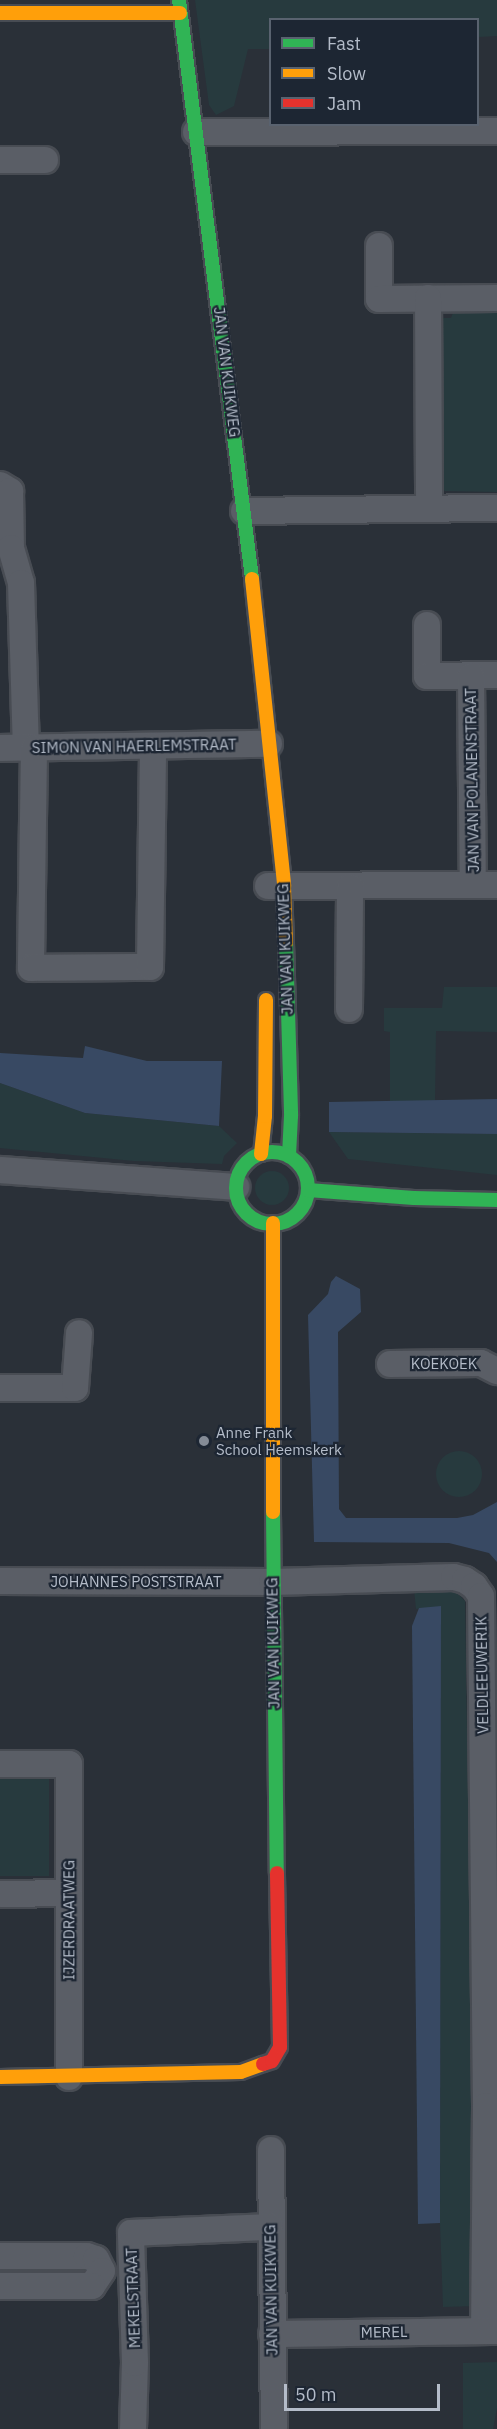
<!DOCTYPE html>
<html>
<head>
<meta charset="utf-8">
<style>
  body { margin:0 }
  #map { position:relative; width:497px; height:2429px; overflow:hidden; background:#2a3038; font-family:"IBM Plex Sans",sans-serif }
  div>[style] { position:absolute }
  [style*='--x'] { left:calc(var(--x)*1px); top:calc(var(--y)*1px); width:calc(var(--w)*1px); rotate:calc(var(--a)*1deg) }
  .green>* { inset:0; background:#273a3e; transform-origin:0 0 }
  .round { border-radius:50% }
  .water>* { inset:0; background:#384963 }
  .roads { filter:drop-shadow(2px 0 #484c53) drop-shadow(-2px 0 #484c53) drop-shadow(0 2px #484c53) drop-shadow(0 -2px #484c53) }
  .street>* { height:26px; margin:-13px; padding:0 13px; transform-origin:13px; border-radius:13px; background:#5a5e66 }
  .fast>* { height:14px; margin:-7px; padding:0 7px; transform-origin:7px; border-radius:7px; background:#30b455 }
  .fast>.ring { margin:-7px; padding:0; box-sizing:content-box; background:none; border:14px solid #30b455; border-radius:50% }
  .slow>* { height:14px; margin:-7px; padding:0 7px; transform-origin:7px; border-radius:7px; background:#ff9f0a }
  .jam>* { height:14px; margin:-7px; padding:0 7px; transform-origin:7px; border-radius:7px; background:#e5322d }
  .dots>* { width:16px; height:16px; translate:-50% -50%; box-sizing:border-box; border:3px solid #1d2633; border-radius:50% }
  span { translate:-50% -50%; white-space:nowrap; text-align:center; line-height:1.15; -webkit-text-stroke:4.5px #1d2633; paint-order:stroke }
  .street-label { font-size:15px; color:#b4bcc9 }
  .poi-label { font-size:15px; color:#b4bcc9 }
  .left { translate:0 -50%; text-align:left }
  .legend { position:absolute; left:269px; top:18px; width:210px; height:108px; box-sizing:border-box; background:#1d2633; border:2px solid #59626f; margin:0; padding:8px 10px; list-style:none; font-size:18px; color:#b4bcc9 }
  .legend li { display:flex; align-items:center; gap:12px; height:30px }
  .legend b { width:30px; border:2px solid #59626f }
  .scale { position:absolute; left:284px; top:2384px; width:156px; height:27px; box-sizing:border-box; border:3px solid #b4bcc9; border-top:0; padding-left:8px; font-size:18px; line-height:21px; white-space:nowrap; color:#b4bcc9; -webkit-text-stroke:4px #1d2633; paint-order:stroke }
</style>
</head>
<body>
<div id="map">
  <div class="green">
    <div style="clip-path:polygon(195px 0,497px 0,497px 36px,478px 37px,478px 20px,270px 20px,270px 49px,248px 49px,234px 106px,216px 115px,209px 105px)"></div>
    <div style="clip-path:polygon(454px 310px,497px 310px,497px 492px,445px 491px,440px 488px,436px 323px,443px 318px,451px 318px)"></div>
    <div style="clip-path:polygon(444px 987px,497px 987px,497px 1032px,436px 1031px,435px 1101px,390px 1101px,390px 1032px,384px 1031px,384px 1008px,442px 1008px)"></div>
    <div style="clip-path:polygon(0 1083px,85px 1113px,219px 1126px,237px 1143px,224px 1156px,222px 1164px,134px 1161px,0 1148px)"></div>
    <div style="clip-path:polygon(329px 1132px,497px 1134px,497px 1175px,348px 1159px)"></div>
    <div class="round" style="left:255px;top:1171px;width:34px;height:34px"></div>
    <div class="round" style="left:436px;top:1451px;width:46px;height:46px"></div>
    <div style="clip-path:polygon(414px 1589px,455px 1591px,465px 1601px,476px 2306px,443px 2307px,440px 2223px,441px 1607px,416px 1609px)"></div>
    <div style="left:49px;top:1769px;width:107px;height:49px;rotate:90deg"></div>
    <div style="clip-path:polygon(497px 2362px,497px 2408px,493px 2429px,463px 2429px,463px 2363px)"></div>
  </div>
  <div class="water">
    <div style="clip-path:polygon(85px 1046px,147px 1061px,222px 1061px,219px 1126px,85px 1113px,0 1083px,0 1053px,83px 1058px)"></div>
    <div style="clip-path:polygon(497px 1099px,497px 1134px,329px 1132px,329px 1102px)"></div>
    <div style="clip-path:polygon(336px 1276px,360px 1289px,361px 1312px,338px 1332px,339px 1509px,346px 1518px,457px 1518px,473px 1515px,497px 1502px,497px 1562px,489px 1553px,449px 1543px,314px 1542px,308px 1315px,328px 1294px,331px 1282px)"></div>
    <div style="clip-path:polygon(441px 1606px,440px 2223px,418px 2224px,412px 1626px,419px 1608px)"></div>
  </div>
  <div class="roads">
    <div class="street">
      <div style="--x:196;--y:132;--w:301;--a:-0.2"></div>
      <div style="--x:0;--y:160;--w:45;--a:0"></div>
      <div style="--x:379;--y:246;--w:53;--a:90"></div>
      <div style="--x:379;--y:299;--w:118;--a:-0.5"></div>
      <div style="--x:428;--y:298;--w:210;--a:89.7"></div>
      <div style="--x:0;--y:485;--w:12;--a:31"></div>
      <div style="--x:10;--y:491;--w:57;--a:89"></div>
      <div style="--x:11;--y:548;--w:36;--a:74"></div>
      <div style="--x:21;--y:583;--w:165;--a:88.3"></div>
      <div style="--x:244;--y:511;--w:253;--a:-0.7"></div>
      <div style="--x:427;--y:625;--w:51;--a:90"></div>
      <div style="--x:427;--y:676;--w:70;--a:-0.8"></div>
      <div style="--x:471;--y:676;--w:209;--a:89.5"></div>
      <div style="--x:0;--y:748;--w:269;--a:-0.9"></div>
      <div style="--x:34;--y:748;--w:220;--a:90.8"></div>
      <div style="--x:31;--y:968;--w:119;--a:-0.5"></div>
      <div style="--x:150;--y:967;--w:221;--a:-89.2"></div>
      <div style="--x:268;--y:886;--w:229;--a:-0.3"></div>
      <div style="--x:349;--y:1009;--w:122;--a:-89.5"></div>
      <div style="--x:0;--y:1170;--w:237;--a:4.1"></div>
      <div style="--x:390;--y:1364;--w:91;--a:-0.6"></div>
      <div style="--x:481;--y:1363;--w:18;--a:27"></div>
      <div style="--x:0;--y:1388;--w:75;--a:0"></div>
      <div style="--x:75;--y:1388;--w:55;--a:-85.8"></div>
      <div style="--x:0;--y:1581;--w:272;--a:0.2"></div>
      <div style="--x:272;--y:1582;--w:182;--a:-1.6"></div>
      <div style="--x:454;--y:1577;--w:11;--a:15"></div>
      <div style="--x:465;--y:1580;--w:11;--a:34"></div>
      <div style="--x:474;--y:1586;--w:12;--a:55"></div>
      <div style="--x:481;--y:1596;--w:510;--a:89.44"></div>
      <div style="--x:486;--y:2106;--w:225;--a:90.5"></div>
      <div style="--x:0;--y:1764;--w:69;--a:0"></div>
      <div style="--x:69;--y:1764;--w:313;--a:90"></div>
      <div style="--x:0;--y:1894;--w:69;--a:-0.8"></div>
      <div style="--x:271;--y:2150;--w:279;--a:89.4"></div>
      <div style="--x:0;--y:2256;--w:87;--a:0"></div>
      <div style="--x:87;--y:2256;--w:9;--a:18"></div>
      <div style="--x:96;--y:2259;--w:13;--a:63"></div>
      <div style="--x:102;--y:2271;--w:18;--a:124"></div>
      <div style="--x:92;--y:2286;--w:92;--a:180"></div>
      <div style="--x:272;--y:2334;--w:225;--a:-0.8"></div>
      <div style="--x:133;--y:2429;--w:66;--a:-88.3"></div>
      <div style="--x:135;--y:2363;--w:130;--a:-91.8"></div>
      <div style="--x:131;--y:2233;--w:139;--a:-2.5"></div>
    </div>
    <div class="fast">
      <div style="--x:179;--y:0;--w:584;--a:82.81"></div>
      <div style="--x:286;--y:943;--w:173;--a:88.3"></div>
      <div style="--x:291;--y:1116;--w:40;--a:92.9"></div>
      <div class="ring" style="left:236px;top:1152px;width:58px;height:58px"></div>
      <div style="--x:308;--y:1190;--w:106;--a:4.3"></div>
      <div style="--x:414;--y:1198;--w:83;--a:1.4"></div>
      <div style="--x:273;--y:1512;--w:361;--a:89.4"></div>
    </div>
    <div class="slow">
      <div style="--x:0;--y:13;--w:180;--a:0"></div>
      <div style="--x:252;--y:579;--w:309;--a:84"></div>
      <div style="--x:284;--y:886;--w:57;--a:88"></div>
      <div style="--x:261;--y:1154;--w:38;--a:-84"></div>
      <div style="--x:265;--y:1116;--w:116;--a:-89.5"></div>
      <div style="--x:273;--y:1512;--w:289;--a:-90"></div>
      <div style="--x:0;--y:2077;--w:241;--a:-1.2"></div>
      <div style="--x:241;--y:2072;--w:23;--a:-20"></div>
    </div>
    <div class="jam">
      <div style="--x:263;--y:2064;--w:9;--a:-18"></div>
      <div style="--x:272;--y:2061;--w:16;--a:-60"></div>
      <div style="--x:280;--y:2047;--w:174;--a:-91"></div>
    </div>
  </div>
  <div class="dots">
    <div style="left:204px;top:1441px;background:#848b96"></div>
  </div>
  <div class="street-label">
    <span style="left:227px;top:372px;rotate:83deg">JAN VAN KUIKWEG</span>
    <span style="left:134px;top:746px;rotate:-1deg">SIMON VAN HAERLEMSTRAAT</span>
    <span style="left:472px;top:780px;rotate:-91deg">JAN VAN POLANENSTRAAT</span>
    <span style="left:285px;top:949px;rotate:-92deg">JAN VAN KUIKWEG</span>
    <span style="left:444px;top:1364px">KOEKOEK</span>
    <span style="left:136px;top:1582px">JOHANNES POSTSTRAAT</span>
    <span style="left:273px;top:1643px;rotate:-91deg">JAN VAN KUIKWEG</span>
    <span style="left:482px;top:1675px;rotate:-91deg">VELDLEEUWERIK</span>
    <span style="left:69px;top:1920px;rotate:-90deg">IJZERDRAATWEG</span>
    <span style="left:271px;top:2290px;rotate:-91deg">JAN VAN KUIKWEG</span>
    <span style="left:133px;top:2298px;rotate:-92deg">MEKELSTRAAT</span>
    <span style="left:384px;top:2332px;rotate:-1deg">MEREL</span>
  </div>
  <div class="poi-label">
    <span class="left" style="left:216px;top:1441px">Anne Frank<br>School Heemskerk</span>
  </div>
  <ul class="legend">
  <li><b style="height:8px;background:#30b455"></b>Fast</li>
  <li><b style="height:8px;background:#ff9f0a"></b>Slow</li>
  <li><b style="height:8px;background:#e5322d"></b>Jam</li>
  </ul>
  <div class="scale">50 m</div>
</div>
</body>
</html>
